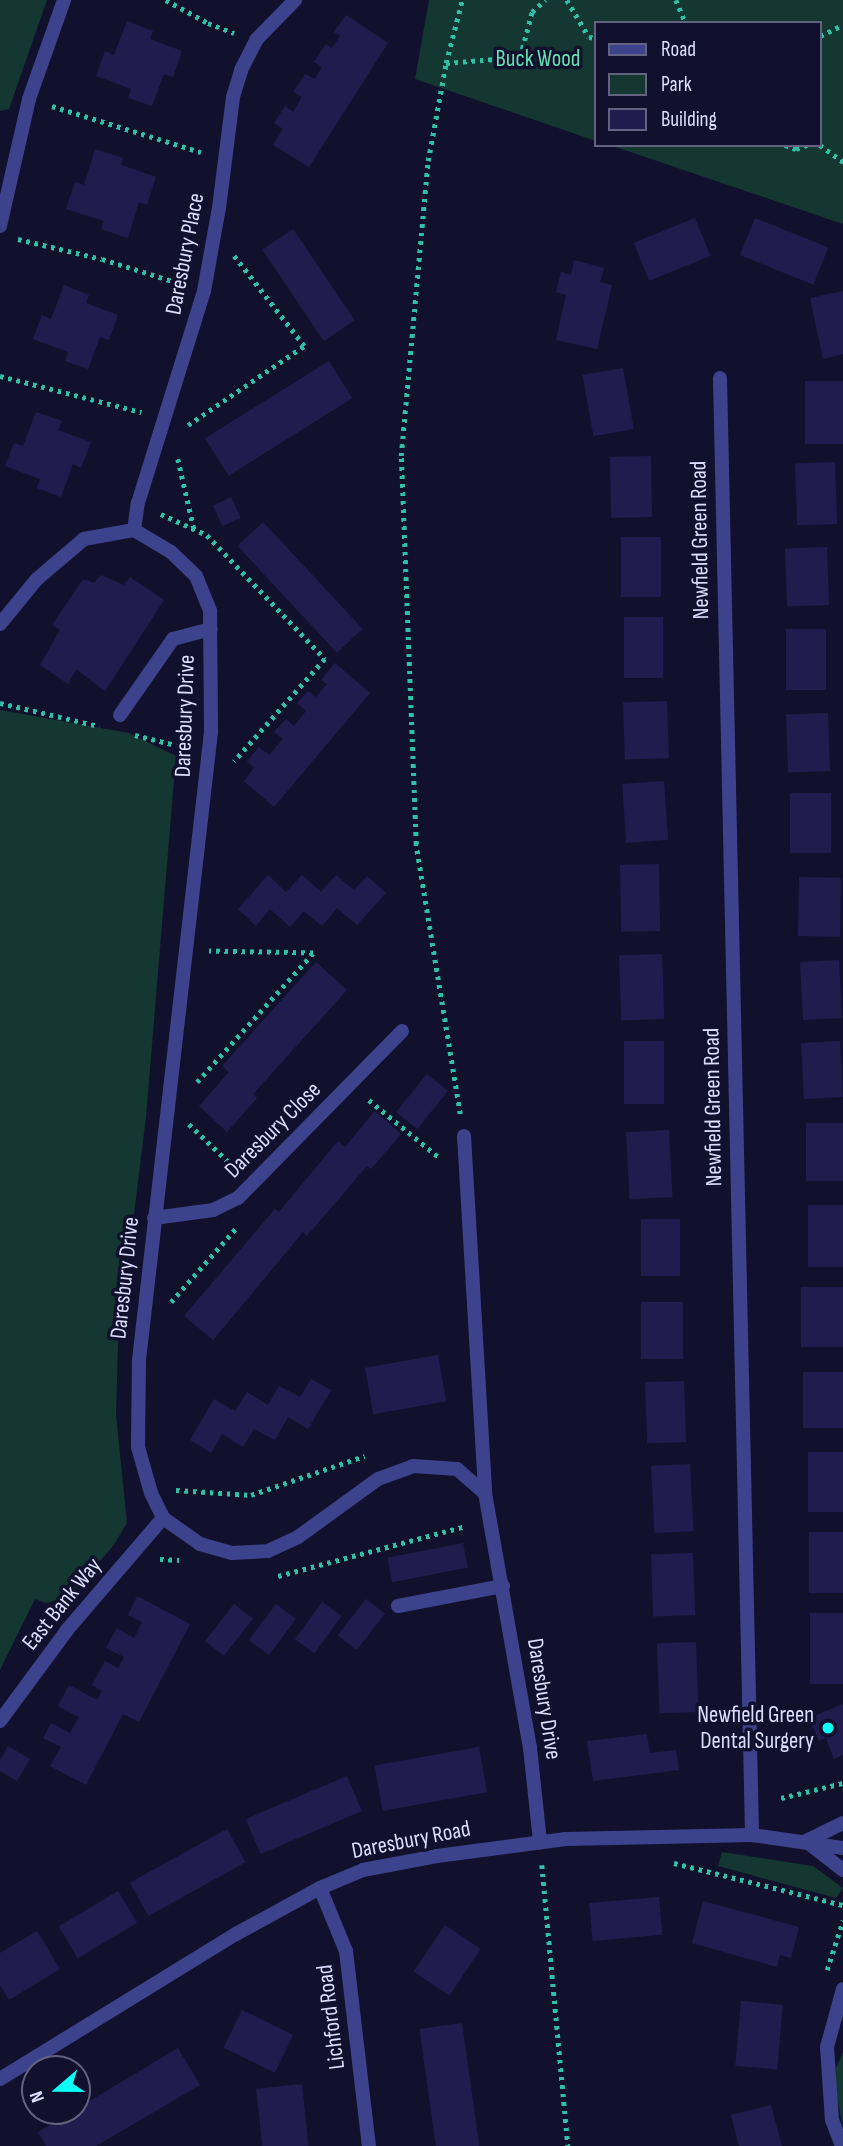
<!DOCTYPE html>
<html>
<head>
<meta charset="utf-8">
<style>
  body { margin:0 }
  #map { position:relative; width:843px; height:2146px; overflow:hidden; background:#12112d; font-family:"Sofia Sans Condensed",sans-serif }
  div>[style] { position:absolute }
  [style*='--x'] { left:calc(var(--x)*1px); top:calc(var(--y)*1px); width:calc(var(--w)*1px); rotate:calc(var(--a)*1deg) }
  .green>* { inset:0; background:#143731 }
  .building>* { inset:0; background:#201d4e; transform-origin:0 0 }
  .path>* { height:4.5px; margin-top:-2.25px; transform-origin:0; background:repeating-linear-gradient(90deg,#2fc1a5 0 3.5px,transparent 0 8.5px) }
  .service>* { height:14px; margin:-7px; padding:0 7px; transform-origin:7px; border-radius:7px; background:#3c438c }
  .minor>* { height:14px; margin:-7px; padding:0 7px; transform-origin:7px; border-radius:7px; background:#3c438c }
  .tertiary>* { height:14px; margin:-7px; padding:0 7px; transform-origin:7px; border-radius:7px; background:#3c438c }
  .dots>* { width:19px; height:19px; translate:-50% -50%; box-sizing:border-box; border:4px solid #12112d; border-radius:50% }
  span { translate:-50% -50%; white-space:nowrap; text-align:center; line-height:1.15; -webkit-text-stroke:7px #12112d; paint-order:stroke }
  .park-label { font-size:23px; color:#65e3b3 }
  .street-label { font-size:23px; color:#dddeff }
  .poi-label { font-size:23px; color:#dddeff }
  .right { translate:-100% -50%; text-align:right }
  .legend { position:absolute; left:594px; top:21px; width:228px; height:126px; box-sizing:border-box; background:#12112d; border:2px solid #636381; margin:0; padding:9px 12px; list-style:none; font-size:21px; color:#dddeff }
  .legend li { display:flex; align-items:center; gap:14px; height:35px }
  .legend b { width:35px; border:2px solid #636381 }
  .north { position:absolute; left:21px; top:2055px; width:70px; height:70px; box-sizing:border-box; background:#12112d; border:2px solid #636381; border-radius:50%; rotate:250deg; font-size:19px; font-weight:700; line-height:28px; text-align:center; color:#dddeff }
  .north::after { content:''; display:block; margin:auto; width:24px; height:32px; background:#09fff7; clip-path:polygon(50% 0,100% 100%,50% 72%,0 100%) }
</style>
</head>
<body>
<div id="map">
  <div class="green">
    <div style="clip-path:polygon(0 0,47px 0,9px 109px,0 111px)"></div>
    <div style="clip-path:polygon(429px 0,843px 0,843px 224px,610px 145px,820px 145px,820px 23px,596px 23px,596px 141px,415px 79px)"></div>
    <div style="clip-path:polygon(0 710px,129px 733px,176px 756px,146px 1117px,118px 1344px,116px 1415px,127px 1523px,113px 1546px,69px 1597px,46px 1603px,35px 1599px,0 1670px)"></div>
    <div style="clip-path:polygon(722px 1852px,813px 1866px,843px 1888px,836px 1898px,718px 1866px)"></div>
    <div style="clip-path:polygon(843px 2052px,843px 2128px,835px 2086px,836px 2068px)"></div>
  </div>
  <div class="building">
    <div style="clip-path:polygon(346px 15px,388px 43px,309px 167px,273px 145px,283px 129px,274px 123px,285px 106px,293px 112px,302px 97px,293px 92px,305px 74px,315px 79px,322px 67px,314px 62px,326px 44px,332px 48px,340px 36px,334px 32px)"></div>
    <div style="clip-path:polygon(127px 21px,153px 31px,150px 39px,182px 51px,173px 77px,164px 74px,152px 106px,128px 98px,131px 89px,96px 76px,105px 51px,114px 55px)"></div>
    <div style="clip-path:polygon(95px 149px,123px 158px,121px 165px,156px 177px,147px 205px,139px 202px,128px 238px,101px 229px,104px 221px,66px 209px,75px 182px,84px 185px)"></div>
    <div style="left:695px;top:218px;width:41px;height:66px;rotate:68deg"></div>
    <div style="left:755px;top:218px;width:79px;height:40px;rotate:22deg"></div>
    <div style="left:293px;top:229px;width:110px;height:37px;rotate:56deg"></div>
    <div style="clip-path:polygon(574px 260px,604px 268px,600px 282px,612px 285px,597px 349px,556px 340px,566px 295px,556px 292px,561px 272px,571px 275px)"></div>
    <div style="clip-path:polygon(64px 285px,89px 295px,86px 303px,118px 315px,109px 340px,100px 337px,88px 369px,65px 361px,68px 352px,33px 339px,42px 315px,51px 319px)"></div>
    <div style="clip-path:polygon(843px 291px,843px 354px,823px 359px,810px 298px)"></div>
    <div style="left:329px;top:361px;width:44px;height:146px;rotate:58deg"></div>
    <div style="left:623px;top:368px;width:62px;height:41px;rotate:80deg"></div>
    <div style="left:843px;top:381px;width:63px;height:38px;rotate:90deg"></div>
    <div style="clip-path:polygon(36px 412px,62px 421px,58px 430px,91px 442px,81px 468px,73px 464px,61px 497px,37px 488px,40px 479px,5px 466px,14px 443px,23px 446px)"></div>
    <div style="left:651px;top:456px;width:61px;height:41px;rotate:89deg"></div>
    <div style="left:835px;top:462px;width:62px;height:40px;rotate:88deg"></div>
    <div style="left:231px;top:497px;width:23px;height:20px;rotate:65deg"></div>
    <div style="left:263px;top:522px;width:146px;height:35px;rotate:47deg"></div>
    <div style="left:621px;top:537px;width:40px;height:60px"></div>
    <div style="left:827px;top:547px;width:58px;height:42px;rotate:88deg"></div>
    <div style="clip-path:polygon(101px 575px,124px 585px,130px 577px,164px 600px,105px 691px,76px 669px,68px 684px,40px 665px,60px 630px,52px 625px,83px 579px,94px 583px)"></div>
    <div style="left:624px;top:617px;width:39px;height:61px"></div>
    <div style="left:786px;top:629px;width:40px;height:61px"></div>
    <div style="clip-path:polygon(335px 663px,370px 693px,274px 807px,244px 781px,254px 768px,247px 761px,259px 747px,269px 755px,283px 739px,274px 732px,286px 719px,294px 726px,306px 711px,297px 703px,308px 691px,316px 697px,327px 684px,321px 680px)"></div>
    <div style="left:667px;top:701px;width:57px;height:44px;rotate:88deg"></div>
    <div style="left:828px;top:713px;width:58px;height:42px;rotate:88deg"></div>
    <div style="left:664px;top:781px;width:59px;height:42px;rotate:86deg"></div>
    <div style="left:790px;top:793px;width:41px;height:60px"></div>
    <div style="left:659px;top:864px;width:67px;height:39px;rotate:89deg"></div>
    <div style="clip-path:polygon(268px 875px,286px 892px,302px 875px,321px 892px,336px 875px,354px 890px,367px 876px,386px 893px,357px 925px,337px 908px,322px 926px,304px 911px,290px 927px,270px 909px,256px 926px,238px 909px)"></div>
    <div style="left:799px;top:877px;width:42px;height:59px;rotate:1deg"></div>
    <div style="left:662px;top:954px;width:65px;height:43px;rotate:88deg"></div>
    <div style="left:839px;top:960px;width:58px;height:39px;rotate:87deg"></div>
    <div style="clip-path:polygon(316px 962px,347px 990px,253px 1094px,257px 1098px,227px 1132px,199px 1106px,229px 1072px,222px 1066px)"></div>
    <div style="left:624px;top:1041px;width:40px;height:63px"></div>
    <div style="left:840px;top:1041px;width:56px;height:39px;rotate:87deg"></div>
    <div style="left:427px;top:1074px;width:27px;height:49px;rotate:39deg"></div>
    <div style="clip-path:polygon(375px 1111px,401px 1134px,371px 1169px,367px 1166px,307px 1236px,303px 1232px,213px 1340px,184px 1316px,275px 1209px,279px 1212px,338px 1141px,345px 1147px)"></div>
    <div style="left:843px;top:1123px;width:58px;height:37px;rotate:90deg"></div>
    <div style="left:669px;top:1130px;width:67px;height:43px;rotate:87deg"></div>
    <div style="left:808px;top:1205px;width:35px;height:62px"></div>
    <div style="left:641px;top:1219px;width:39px;height:57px"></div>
    <div style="left:843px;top:1287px;width:60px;height:42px;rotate:90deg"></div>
    <div style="left:641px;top:1302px;width:42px;height:57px"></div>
    <div style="left:438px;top:1355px;width:47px;height:74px;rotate:80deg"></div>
    <div style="left:843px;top:1372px;width:56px;height:40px;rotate:90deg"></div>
    <div style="clip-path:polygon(311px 1379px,331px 1390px,308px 1429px,288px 1417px,275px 1440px,254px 1429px,243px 1447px,222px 1434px,211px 1453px,190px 1440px,214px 1399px,235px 1411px,247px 1392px,268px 1405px,279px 1386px,300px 1397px)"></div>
    <div style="left:684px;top:1381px;width:61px;height:39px;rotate:88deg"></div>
    <div style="left:843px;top:1452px;width:60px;height:35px;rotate:90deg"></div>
    <div style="left:690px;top:1464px;width:67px;height:39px;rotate:87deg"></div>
    <div style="left:843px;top:1532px;width:61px;height:34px;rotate:90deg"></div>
    <div style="left:463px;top:1543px;width:25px;height:77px;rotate:79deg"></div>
    <div style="left:693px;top:1553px;width:62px;height:42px;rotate:88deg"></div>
    <div style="clip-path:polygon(137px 1596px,190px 1624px,139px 1722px,123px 1714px,86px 1785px,50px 1766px,61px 1747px,43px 1738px,51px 1723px,70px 1733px,79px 1717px,58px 1706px,69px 1685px,97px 1700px,102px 1691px,92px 1685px,105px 1661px,118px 1668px,124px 1657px,106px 1648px,117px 1628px,134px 1638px,142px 1622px,128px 1615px)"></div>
    <div style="left:366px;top:1599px;width:24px;height:46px;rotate:38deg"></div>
    <div style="left:322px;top:1602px;width:24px;height:46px;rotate:36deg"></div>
    <div style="left:234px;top:1604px;width:24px;height:47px;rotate:38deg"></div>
    <div style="left:276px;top:1604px;width:25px;height:45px;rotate:37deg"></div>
    <div style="left:843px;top:1613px;width:71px;height:33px;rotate:90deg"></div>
    <div style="left:696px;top:1642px;width:70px;height:39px;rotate:88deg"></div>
    <div style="clip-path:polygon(843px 1704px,843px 1755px,834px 1759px,826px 1738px,819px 1741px,809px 1718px)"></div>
    <div style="clip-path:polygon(647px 1734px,650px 1753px,676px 1750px,679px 1770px,593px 1781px,587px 1741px)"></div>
    <div style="clip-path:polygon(8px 1746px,30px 1759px,17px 1781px,0 1771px,0 1760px)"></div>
    <div style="left:479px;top:1747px;width:46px;height:106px;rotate:80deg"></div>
    <div style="left:347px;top:1776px;width:38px;height:110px;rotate:67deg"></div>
    <div style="left:227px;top:1829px;width:38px;height:111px;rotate:61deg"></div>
    <div style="left:118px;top:1891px;width:37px;height:69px;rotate:59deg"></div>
    <div style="left:659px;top:1897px;width:38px;height:70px;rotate:85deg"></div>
    <div style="clip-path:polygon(703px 1901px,799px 1927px,791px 1958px,780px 1955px,777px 1967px,692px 1943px)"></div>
    <div style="left:445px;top:1925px;width:43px;height:56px;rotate:34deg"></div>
    <div style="clip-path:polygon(37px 1931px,60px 1969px,9px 2000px,0 1985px,0 1953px)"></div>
    <div style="left:741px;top:2001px;width:42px;height:65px;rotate:5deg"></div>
    <div style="left:242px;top:2010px;width:57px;height:42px;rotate:26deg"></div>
    <div style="left:462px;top:2023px;width:124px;height:43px;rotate:82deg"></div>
    <div style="clip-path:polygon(178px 2048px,200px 2085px,96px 2146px,46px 2146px,38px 2132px)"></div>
    <div style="left:302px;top:2084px;width:62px;height:46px;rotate:84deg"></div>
    <div style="clip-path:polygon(771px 2105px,782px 2146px,739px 2146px,731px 2115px)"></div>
  </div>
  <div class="path">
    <div style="--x:166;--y:0;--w:48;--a:28.7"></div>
    <div style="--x:208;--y:23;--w:28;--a:21"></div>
    <div style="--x:567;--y:0;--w:43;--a:59.3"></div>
    <div style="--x:589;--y:37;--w:7;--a:8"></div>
    <div style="--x:676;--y:0;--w:25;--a:67"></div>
    <div style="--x:820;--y:36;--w:25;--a:-26"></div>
    <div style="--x:446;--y:63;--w:74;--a:-4.6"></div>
    <div style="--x:520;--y:57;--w:47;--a:-75.1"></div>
    <div style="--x:532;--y:12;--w:18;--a:-43"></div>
    <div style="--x:52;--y:106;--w:156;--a:17.2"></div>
    <div style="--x:785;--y:145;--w:12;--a:20"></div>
    <div style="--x:796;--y:149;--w:12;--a:-20"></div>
    <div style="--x:820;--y:145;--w:29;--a:36"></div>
    <div style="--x:18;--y:239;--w:86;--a:13.4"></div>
    <div style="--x:102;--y:259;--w:84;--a:17.4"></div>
    <div style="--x:0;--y:376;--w:146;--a:14.3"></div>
    <div style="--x:188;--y:425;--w:140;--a:-34.3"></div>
    <div style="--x:304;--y:346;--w:114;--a:-127.9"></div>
    <div style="--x:178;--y:459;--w:72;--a:77.1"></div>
    <div style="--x:161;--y:514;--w:51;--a:24.5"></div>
    <div style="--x:207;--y:535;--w:171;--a:46.4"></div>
    <div style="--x:325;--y:659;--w:137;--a:131.5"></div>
    <div style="--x:0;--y:703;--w:102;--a:13.1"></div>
    <div style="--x:135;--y:735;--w:50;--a:13.8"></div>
    <div style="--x:197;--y:1082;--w:173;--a:-48"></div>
    <div style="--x:313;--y:953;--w:104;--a:-178.9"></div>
    <div style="--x:369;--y:1100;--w:93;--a:39.3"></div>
    <div style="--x:460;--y:1114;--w:274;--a:-99.3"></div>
    <div style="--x:416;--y:844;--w:388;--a:-92.2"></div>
    <div style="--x:401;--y:456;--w:296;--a:-84.8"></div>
    <div style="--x:428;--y:161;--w:100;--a:-79.6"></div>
    <div style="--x:446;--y:63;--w:65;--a:-75.7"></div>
    <div style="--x:189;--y:1124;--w:65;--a:43.8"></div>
    <div style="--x:171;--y:1302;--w:100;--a:-48.7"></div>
    <div style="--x:176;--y:1490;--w:75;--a:3.8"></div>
    <div style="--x:251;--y:1495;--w:120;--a:-19"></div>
    <div style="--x:160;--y:1559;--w:19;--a:3"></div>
    <div style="--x:278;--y:1576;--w:195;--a:-14.9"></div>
    <div style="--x:781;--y:1798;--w:64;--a:-13.6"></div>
    <div style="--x:674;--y:1863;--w:174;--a:14"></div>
    <div style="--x:542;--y:1865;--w:282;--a:84.7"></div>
    <div style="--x:827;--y:1970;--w:52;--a:-72.3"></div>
  </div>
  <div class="service">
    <div style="--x:120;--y:715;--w:93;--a:-55.1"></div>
    <div style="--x:173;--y:639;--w:39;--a:-15"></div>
    <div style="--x:464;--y:1136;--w:358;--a:86.6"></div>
    <div style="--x:398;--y:1606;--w:107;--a:-10.8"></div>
  </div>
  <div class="minor">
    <div style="--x:0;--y:226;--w:130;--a:-77.1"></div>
    <div style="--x:29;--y:99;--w:105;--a:-70.5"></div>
    <div style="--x:720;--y:378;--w:1457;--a:88.74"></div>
    <div style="--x:134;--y:530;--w:27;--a:-82"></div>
    <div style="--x:138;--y:503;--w:222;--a:-72.7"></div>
    <div style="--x:204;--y:291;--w:84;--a:-79.8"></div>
    <div style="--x:219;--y:208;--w:112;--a:-82.8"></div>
    <div style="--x:233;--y:97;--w:28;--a:-73"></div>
    <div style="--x:241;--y:70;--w:34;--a:-63"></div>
    <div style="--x:256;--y:40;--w:56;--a:-45.7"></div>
    <div style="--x:0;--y:624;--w:58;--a:-50.6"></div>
    <div style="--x:37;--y:579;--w:62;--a:-40.4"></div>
    <div style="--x:84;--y:539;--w:51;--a:-10.2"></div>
    <div style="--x:134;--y:530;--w:43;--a:30.7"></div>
    <div style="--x:171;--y:552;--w:35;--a:44"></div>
    <div style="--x:196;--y:576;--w:38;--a:68"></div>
    <div style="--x:210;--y:611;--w:121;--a:89.5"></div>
    <div style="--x:211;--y:732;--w:632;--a:96.54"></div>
    <div style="--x:139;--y:1360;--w:87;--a:90.7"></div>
    <div style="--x:138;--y:1447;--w:48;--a:74.2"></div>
    <div style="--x:151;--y:1493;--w:28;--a:64"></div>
    <div style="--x:163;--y:1518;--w:45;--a:35.1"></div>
    <div style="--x:200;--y:1544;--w:33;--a:16"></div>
    <div style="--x:232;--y:1553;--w:36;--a:-3"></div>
    <div style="--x:268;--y:1551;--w:33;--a:-25"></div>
    <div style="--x:298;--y:1537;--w:99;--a:-35.9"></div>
    <div style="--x:378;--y:1479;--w:37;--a:-20"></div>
    <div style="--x:413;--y:1466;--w:44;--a:3.9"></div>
    <div style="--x:457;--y:1469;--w:37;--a:41"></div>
    <div style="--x:485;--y:1493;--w:259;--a:80"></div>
    <div style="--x:530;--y:1748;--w:95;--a:83.9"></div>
    <div style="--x:154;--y:1218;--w:60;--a:-7.7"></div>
    <div style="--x:213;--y:1210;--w:28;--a:-26"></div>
    <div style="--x:238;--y:1198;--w:234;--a:-45.5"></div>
    <div style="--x:0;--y:1721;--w:113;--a:-53.6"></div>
    <div style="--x:67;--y:1630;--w:148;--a:-49.4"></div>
    <div style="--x:320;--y:1888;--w:68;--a:67.6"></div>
    <div style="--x:346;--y:1951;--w:196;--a:83.3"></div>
    <div style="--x:842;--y:2146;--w:28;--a:-111"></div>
    <div style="--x:832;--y:2120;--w:73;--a:-93.9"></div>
    <div style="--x:827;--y:2047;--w:60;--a:-74.6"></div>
  </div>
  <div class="tertiary">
    <div style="--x:806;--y:1841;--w:41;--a:-25.9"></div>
    <div style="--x:807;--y:1842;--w:46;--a:37.9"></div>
    <div style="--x:0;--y:2079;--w:277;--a:-31.6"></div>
    <div style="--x:236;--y:1934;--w:96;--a:-28.7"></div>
    <div style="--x:320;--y:1888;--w:47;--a:-22.7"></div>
    <div style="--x:363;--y:1870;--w:75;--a:-10.7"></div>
    <div style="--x:437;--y:1856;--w:130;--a:-7.5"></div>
    <div style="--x:566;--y:1839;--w:186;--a:-1.2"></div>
    <div style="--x:752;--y:1835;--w:92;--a:8.1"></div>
  </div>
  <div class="dots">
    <div style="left:828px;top:1728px;background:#09fff7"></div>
  </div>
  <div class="park-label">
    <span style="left:538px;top:59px">Buck Wood</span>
  </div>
  <div class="street-label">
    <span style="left:185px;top:254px;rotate:-79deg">Daresbury Place</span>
    <span style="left:700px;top:540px;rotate:-91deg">Newfield Green Road</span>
    <span style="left:185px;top:716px;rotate:-88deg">Daresbury Drive</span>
    <span style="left:713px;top:1107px;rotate:-91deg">Newfield Green Road</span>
    <span style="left:273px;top:1130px;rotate:-45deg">Daresbury Close</span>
    <span style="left:125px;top:1278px;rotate:-84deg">Daresbury Drive</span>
    <span style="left:62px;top:1604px;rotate:-51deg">East Bank Way</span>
    <span style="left:544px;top:1699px;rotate:81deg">Daresbury Drive</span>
    <span style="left:411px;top:1840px;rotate:-11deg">Daresbury Road</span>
    <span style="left:331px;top:2017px;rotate:-97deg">Lichford Road</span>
  </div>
  <div class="poi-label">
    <span class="right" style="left:814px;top:1728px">Newfield Green<br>Dental Surgery</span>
  </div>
  <ul class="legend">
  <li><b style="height:9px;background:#3c438c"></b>Road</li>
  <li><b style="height:19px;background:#143731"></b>Park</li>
  <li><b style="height:19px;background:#201d4e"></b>Building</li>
  </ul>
  <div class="north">N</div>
</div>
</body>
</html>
